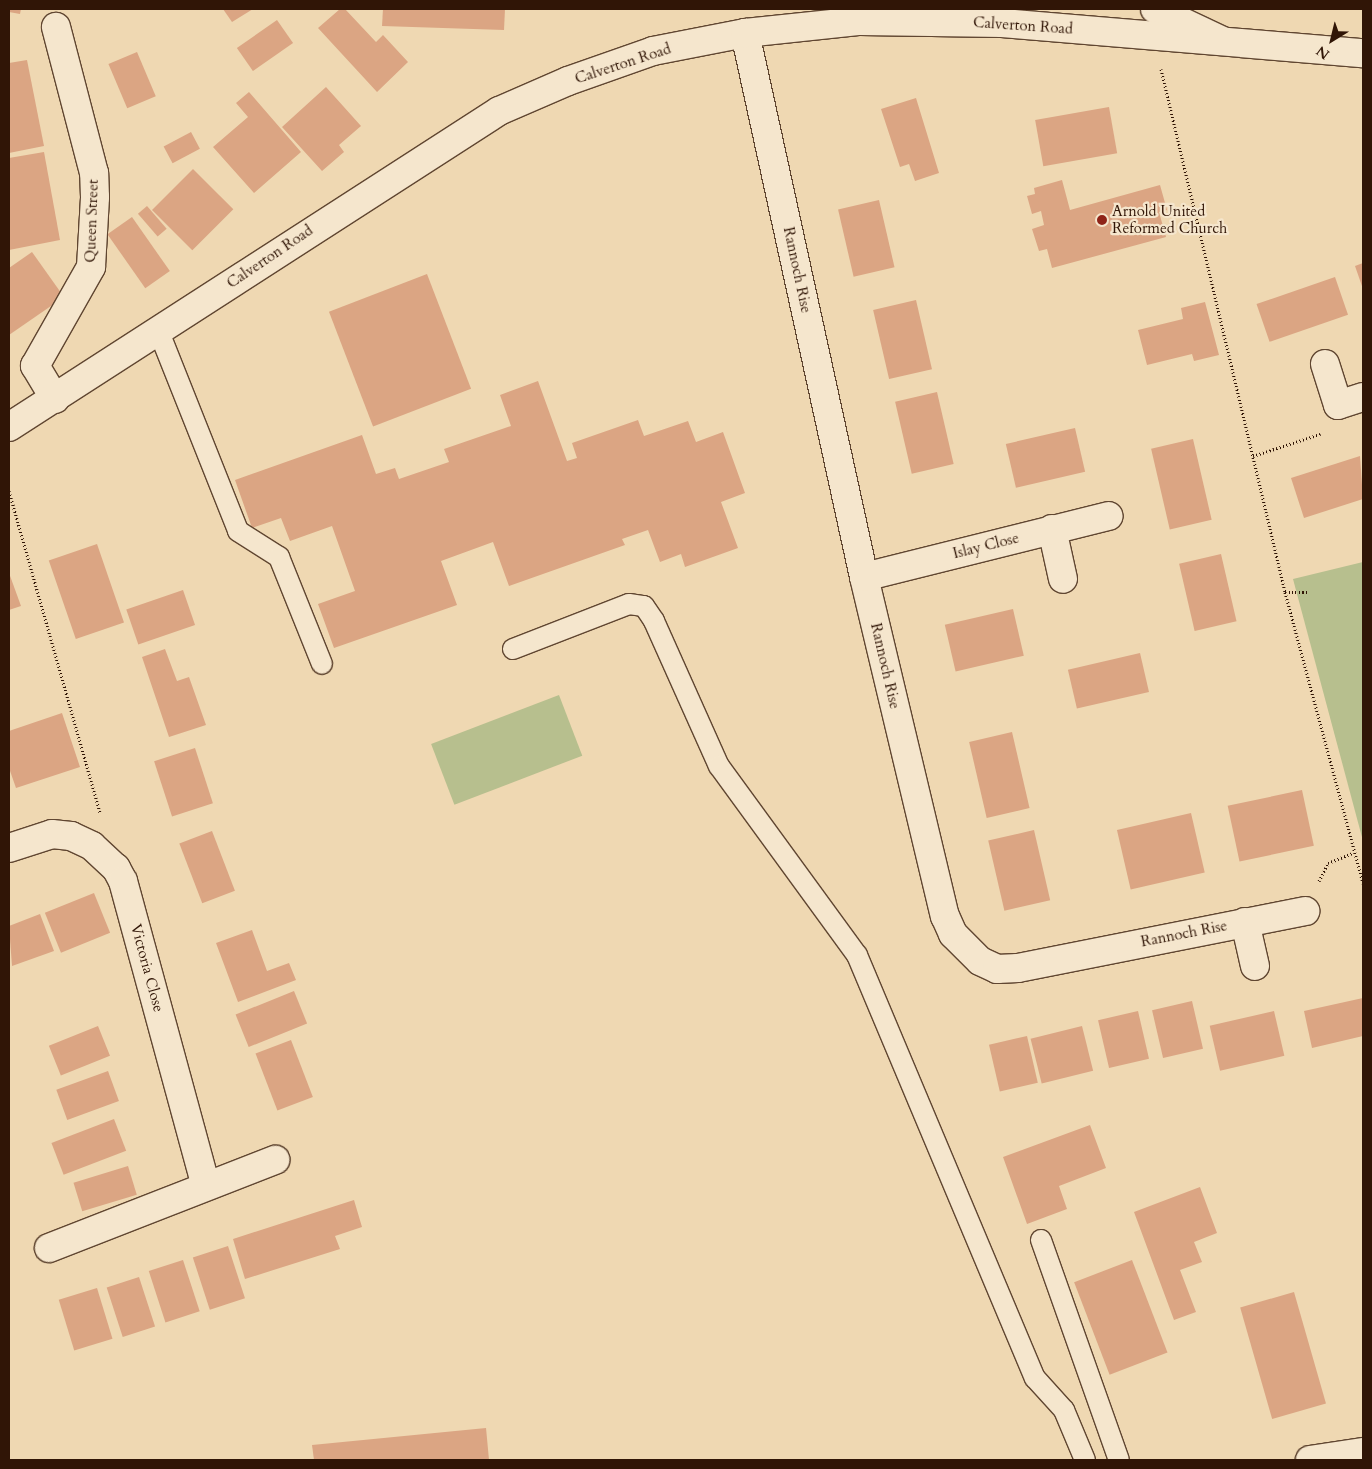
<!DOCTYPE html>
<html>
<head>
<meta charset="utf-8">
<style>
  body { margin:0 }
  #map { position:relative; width:1372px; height:1469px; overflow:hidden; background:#efd8b2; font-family:Cardo,serif }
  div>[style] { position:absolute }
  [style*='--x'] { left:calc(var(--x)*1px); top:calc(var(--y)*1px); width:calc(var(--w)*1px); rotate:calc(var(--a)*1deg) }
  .green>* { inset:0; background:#b7bf8e; transform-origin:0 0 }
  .building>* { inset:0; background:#dba583; transform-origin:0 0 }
  .path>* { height:3px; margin-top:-1.5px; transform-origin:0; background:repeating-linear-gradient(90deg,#301506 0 1px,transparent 0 3.5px) }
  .roads { filter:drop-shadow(1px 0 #604631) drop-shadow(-1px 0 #604631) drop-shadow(0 1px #604631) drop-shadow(0 -1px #604631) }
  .lane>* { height:20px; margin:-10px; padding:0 10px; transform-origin:10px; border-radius:10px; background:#f5e6cd }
  .street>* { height:28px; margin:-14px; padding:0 14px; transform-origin:14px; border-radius:14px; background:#f5e6cd }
  .secondary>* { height:28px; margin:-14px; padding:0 14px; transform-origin:14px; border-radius:14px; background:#f5e6cd }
  .dots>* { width:14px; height:14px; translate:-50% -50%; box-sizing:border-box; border:2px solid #f5e6cd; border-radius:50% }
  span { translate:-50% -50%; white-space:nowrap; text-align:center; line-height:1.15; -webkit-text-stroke:4.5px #f5e6cd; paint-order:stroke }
  .street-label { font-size:15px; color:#301506 }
  .poi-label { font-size:15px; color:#301506 }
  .left { translate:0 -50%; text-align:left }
  .frame { position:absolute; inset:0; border:10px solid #301506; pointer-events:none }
  .north { position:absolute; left:1307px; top:15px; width:50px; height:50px; -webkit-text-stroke:4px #f5e6cd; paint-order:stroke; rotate:216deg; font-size:14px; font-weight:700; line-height:20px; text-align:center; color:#301506 }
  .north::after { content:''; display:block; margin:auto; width:18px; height:22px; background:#301506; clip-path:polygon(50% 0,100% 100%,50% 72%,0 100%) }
</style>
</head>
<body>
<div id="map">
  <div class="green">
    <div style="clip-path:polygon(1363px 562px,1363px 841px,1293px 579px)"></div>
    <div style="left:559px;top:695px;width:65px;height:137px;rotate:69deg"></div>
  </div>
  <div class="building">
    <div style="clip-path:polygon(9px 9px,21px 9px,20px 14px,9px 12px)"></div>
    <div style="clip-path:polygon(223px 9px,253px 9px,232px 22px)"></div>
    <div style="clip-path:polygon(340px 9px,345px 9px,376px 42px,383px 35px,408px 62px,377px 92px,318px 28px)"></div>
    <div style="clip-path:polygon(383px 9px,505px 9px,504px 30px,382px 26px)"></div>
    <div style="left:277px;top:20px;width:28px;height:49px;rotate:55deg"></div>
    <div style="left:137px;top:52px;width:48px;height:31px;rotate:67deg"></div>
    <div style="clip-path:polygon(27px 60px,44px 146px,9px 153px,9px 63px)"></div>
    <div style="clip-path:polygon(326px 87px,361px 126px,339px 145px,344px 152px,322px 171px,282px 127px)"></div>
    <div style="clip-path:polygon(249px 92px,301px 152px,254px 193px,213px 147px,248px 117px,236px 103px)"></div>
    <div style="clip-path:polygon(916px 98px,939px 173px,915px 181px,909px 164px,900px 167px,881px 109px)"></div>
    <div style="left:1109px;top:107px;width:47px;height:75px;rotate:80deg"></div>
    <div style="left:191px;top:132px;width:19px;height:31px;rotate:62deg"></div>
    <div style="clip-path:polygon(44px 152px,60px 240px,9px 250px,9px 158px)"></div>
    <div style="left:193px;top:169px;width:57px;height:58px;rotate:45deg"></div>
    <div style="clip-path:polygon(1062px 180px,1070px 210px,1160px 185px,1167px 210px,1159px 212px,1166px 237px,1052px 268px,1047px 249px,1039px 251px,1032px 229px,1044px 225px,1041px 211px,1032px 214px,1027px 196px,1035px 194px,1034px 188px)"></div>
    <div style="left:879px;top:200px;width:69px;height:42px;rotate:77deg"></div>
    <div style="left:147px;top:206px;width:30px;height:12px;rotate:49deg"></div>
    <div style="left:132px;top:217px;width:66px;height:30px;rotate:55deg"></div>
    <div style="clip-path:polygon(32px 252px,64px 297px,9px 335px,9px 268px)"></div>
    <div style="clip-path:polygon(1363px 263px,1363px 289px,1355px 266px)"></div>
    <div style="left:427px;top:274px;width:123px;height:105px;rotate:69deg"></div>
    <div style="left:1335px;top:277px;width:40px;height:83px;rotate:71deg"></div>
    <div style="left:916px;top:300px;width:71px;height:44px;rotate:77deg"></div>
    <div style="clip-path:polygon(1205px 302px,1219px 355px,1194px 361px,1192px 354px,1147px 365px,1138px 330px,1183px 319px,1181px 308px)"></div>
    <div style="clip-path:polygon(538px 381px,567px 461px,577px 458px,572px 443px,638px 420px,644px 436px,688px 421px,696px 442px,723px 432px,745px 493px,721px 502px,738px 548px,685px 567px,681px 554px,660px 562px,648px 530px,622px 539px,625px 545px,509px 586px,493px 542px,441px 561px,457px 605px,334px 648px,318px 604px,355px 591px,332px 526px,290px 541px,281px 518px,252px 528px,235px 480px,362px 435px,376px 474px,395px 468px,399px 479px,449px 462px,444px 449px,511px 426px,500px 395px)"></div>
    <div style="left:937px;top:392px;width:74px;height:43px;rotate:77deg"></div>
    <div style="left:1075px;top:428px;width:45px;height:71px;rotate:77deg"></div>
    <div style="left:1193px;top:439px;width:83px;height:43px;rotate:77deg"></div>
    <div style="clip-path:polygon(1360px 456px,1363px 499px,1304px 518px,1291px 478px)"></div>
    <div style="left:97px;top:544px;width:83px;height:51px;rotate:71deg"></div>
    <div style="left:1221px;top:554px;width:69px;height:43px;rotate:77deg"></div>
    <div style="clip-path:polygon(9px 573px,21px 606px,9px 610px)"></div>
    <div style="left:183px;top:590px;width:37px;height:60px;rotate:71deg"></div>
    <div style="left:1013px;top:609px;width:48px;height:70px;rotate:77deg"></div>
    <div style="clip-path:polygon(165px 649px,177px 681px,189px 677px,206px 725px,169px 737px,142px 657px)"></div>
    <div style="left:1140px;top:653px;width:40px;height:74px;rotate:77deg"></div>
    <div style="clip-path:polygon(62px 713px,80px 767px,16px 788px,9px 768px,9px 731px)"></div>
    <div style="left:1012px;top:732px;width:78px;height:44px;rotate:77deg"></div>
    <div style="left:195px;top:748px;width:58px;height:43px;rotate:72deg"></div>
    <div style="left:1302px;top:790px;width:57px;height:76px;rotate:78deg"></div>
    <div style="left:1191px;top:813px;width:61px;height:76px;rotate:77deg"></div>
    <div style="left:1034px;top:830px;width:72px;height:47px;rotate:77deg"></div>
    <div style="left:212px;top:831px;width:64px;height:35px;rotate:69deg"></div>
    <div style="left:94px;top:893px;width:43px;height:53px;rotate:68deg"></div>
    <div style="clip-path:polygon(40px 914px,54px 951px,12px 966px,9px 926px)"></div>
    <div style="clip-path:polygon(252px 930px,267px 971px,289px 963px,296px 980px,238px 1002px,216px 943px)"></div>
    <div style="left:294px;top:991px;width:35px;height:63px;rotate:68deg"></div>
    <div style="clip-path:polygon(1363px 998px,1363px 1036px,1312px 1048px,1304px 1011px)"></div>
    <div style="left:1192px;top:1001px;width:49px;height:41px;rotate:77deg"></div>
    <div style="left:1138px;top:1011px;width:49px;height:41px;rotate:77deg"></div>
    <div style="left:1274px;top:1011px;width:46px;height:66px;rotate:77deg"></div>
    <div style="left:98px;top:1026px;width:32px;height:53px;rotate:68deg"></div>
    <div style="left:1082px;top:1026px;width:46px;height:53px;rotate:76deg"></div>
    <div style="left:1027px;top:1036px;width:48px;height:39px;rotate:77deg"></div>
    <div style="left:291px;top:1040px;width:61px;height:38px;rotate:69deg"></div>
    <div style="left:108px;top:1071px;width:32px;height:55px;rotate:70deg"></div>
    <div style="left:114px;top:1119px;width:34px;height:67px;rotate:69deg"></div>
    <div style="clip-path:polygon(1090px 1125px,1106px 1168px,1059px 1186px,1067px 1209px,1027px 1224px,1003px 1157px)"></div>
    <div style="left:128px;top:1166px;width:30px;height:57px;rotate:73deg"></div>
    <div style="clip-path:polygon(1200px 1187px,1217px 1233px,1194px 1242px,1202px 1262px,1180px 1270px,1196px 1312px,1174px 1320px,1134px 1212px)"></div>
    <div style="clip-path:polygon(354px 1200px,362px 1227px,335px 1236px,340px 1249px,245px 1279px,233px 1239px)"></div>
    <div style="left:228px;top:1246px;width:55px;height:37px;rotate:72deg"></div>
    <div style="left:183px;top:1260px;width:54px;height:36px;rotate:72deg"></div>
    <div style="left:1132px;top:1260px;width:99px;height:62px;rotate:69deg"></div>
    <div style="left:139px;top:1277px;width:52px;height:34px;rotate:72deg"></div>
    <div style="left:97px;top:1288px;width:53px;height:40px;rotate:73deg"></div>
    <div style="left:1294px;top:1292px;width:116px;height:56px;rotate:74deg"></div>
    <div style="clip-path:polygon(486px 1428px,489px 1460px,314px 1460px,312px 1445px)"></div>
  </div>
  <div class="path">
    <div style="--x:1161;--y:69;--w:537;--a:76.66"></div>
    <div style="--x:1285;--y:592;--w:302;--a:75"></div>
    <div style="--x:1253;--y:456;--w:71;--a:-18.2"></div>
    <div style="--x:9;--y:491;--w:335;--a:74.2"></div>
    <div style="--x:1285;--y:592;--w:24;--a:0"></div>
    <div style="--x:1319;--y:881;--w:20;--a:-63"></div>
    <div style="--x:1328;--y:863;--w:27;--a:-22"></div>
  </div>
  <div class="roads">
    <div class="lane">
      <div style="--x:159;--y:332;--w:214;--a:68.3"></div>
      <div style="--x:238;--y:531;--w:49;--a:32.4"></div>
      <div style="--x:279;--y:557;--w:115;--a:68.1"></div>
      <div style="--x:513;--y:649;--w:124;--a:-21.2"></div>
      <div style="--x:629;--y:604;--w:15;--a:8"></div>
      <div style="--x:644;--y:606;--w:18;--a:56"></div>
      <div style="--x:654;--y:621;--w:159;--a:65.9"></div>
      <div style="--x:719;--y:766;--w:234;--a:53.9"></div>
      <div style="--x:857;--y:955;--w:459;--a:67.2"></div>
      <div style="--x:1035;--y:1378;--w:43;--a:47.8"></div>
      <div style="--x:1064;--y:1410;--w:54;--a:67.2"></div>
      <div style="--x:1041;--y:1240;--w:233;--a:70.5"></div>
    </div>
    <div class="street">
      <div style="--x:1155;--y:9;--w:73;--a:25.2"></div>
      <div style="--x:745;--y:33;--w:557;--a:77.66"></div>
      <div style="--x:864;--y:577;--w:349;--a:76.6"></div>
      <div style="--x:945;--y:916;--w:20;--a:66"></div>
      <div style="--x:953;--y:934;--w:38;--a:45"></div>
      <div style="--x:980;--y:961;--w:19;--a:25"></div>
      <div style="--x:997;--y:969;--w:21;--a:-3"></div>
      <div style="--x:1018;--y:968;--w:293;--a:-11.2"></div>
      <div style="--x:1325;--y:364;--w:43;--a:72.4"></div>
      <div style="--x:1338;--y:405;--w:26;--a:-18"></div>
      <div style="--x:55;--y:399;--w:39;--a:-121"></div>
      <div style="--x:35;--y:366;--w:114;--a:-60.5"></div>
      <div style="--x:91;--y:267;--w:70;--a:-86.7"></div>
      <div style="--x:95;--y:197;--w:24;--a:-92"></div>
      <div style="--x:94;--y:173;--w:151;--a:-104.6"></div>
      <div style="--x:1052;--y:529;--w:51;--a:77.6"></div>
      <div style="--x:864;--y:577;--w:252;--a:-14"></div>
      <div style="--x:9;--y:848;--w:45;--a:-18"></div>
      <div style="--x:52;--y:834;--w:19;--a:6"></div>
      <div style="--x:71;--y:836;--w:23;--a:25"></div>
      <div style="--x:92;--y:846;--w:33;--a:43"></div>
      <div style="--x:116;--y:868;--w:15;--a:62"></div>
      <div style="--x:123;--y:881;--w:316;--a:74.8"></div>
      <div style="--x:1245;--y:922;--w:45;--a:77.2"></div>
      <div style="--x:49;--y:1248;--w:243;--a:-21.3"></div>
      <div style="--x:1310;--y:1460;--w:54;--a:-8.6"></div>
    </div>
    <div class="secondary">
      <div style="--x:9;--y:427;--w:583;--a:-32.82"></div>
      <div style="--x:499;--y:111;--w:75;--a:-23.5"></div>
      <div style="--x:568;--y:81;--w:90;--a:-19.4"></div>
      <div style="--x:653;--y:51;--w:94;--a:-11.1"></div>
      <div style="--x:745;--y:33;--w:116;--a:-6"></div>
      <div style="--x:860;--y:21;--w:142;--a:0.8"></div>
      <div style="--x:1002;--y:23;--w:362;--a:4.8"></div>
    </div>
  </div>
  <div class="dots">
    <div style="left:1102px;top:220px;background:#8f2418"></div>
  </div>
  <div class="street-label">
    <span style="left:1023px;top:26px;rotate:4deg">Calverton Road</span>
    <span style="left:623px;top:64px;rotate:-18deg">Calverton Road</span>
    <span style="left:92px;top:221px;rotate:-88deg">Queen Street</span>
    <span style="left:270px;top:257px;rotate:-34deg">Calverton Road</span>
    <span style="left:797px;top:270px;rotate:78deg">Rannoch Rise</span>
    <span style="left:986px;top:546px;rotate:-14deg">Islay Close</span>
    <span style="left:885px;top:666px;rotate:77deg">Rannoch Rise</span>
    <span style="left:1184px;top:934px;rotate:-11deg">Rannoch Rise</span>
    <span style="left:147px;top:968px;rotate:75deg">Victoria Close</span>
  </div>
  <div class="poi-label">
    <span class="left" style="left:1112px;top:220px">Arnold United<br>Reformed Church</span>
  </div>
  <div class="frame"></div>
  <div class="north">N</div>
</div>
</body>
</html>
